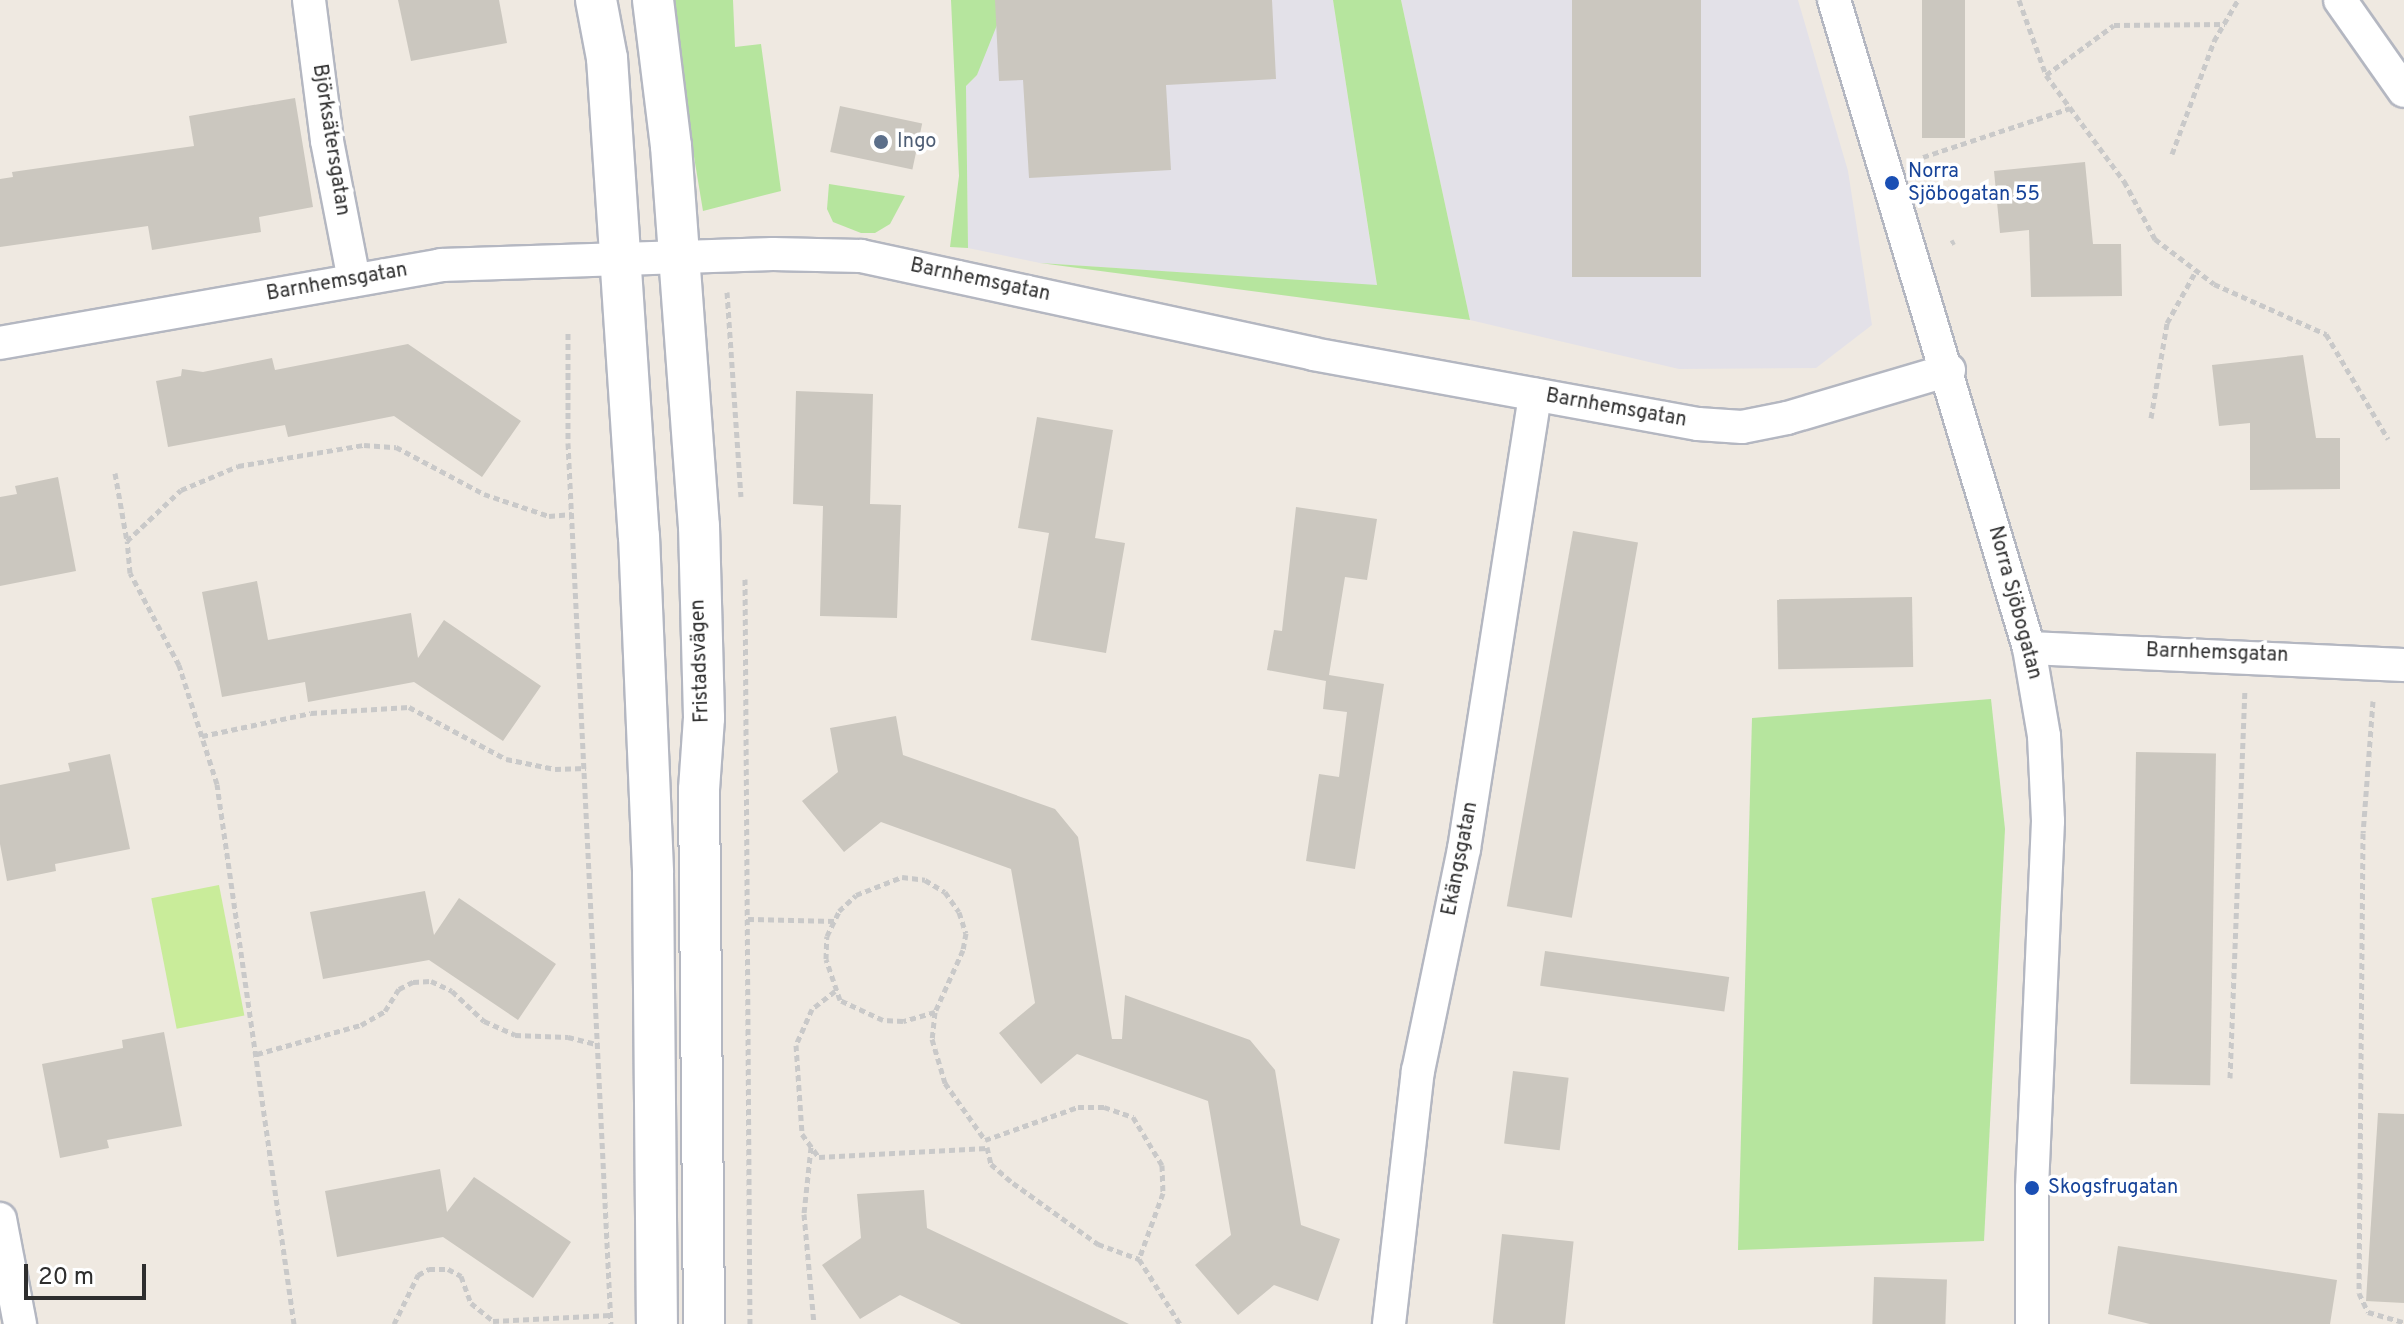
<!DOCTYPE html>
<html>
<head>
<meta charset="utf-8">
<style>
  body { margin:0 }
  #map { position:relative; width:2404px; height:1324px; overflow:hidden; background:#efe9e1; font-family:Overpass,sans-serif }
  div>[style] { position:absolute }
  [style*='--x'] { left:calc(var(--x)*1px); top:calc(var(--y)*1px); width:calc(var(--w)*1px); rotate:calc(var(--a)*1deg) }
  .industrial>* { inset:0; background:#e3e1e8 }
  .green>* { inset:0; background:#b6e59e }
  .pitch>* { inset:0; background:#c9ec9a; transform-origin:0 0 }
  .building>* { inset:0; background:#cbc7bf; transform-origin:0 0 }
  .path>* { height:5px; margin-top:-2.5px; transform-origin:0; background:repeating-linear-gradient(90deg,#c9c9c9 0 6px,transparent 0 10px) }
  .roads { filter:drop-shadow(2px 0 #b4b7c1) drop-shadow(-2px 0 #b4b7c1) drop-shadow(0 2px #b4b7c1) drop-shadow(0 -2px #b4b7c1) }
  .minor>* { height:32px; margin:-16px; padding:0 16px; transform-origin:16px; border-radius:16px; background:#fff }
  .tertiary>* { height:40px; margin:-20px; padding:0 20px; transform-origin:20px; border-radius:20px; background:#fff }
  .dots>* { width:22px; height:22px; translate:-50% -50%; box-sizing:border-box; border:4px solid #fff; border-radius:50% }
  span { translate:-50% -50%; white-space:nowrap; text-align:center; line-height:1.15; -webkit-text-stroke:7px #fff; paint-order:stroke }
  .street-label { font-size:20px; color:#2e2e2e }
  .service-label { font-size:20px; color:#4e5e75 }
  .left { translate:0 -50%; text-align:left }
  .transit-label { font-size:20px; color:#164399 }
  .scale { position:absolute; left:24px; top:1264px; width:122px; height:36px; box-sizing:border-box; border:4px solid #2e2e2e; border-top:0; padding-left:10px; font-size:24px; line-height:28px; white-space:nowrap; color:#2e2e2e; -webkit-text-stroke:6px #fff; paint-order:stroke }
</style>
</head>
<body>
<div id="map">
  <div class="industrial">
    <div style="clip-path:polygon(998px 0,1333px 0,1377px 286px,1040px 263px,968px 248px,966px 86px,977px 75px)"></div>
    <div style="clip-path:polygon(1401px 0,1798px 0,1848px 171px,1872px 325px,1816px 368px,1679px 369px,1470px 320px)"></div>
  </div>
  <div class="green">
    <div style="clip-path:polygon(668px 0,733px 0,735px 47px,761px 44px,781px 191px,703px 211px)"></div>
    <div style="clip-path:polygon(951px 0,998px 0,999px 20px,977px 75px,966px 86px,968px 248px,950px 247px,959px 176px)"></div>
    <div style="clip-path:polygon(1333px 0,1401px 0,1470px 320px,1040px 263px,1377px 285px)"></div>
    <div style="clip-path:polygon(829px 184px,905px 196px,890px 224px,875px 233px,861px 233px,833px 222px,827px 209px)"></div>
    <div style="clip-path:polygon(1991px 699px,2005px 829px,1984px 1241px,1738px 1250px,1752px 718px)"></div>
  </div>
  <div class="pitch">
    <div style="left:219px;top:885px;width:133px;height:69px;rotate:79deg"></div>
  </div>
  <div class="building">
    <div style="clip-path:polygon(398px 0,499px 0,507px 43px,411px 61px)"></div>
    <div style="clip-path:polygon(995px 0,1272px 0,1276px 79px,1166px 85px,1171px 170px,1029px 178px,1023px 80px,999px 81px)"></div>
    <div style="left:1572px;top:0;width:129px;height:277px"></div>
    <div style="left:1922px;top:0;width:43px;height:138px"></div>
    <div style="clip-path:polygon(295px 98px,313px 207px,259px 217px,261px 232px,152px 250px,148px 226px,0 247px,0 179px,13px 177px,12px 172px,194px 146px,189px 116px)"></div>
    <div style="left:840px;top:106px;width:84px;height:47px;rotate:12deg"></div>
    <div style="clip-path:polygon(2085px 162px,2093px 244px,2121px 244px,2122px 296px,2031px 297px,2029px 230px,2000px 233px,1994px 171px)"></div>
    <div style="clip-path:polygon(408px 344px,521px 421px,482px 477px,394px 416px,288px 437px,285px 425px,168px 447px,156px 381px,181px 376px,182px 369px,203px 372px,272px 358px,275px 370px)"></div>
    <div style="clip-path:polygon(2303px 355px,2316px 438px,2340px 438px,2340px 489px,2250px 490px,2250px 423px,2219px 426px,2212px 365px)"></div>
    <div style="clip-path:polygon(796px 391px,873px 394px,870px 504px,901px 505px,897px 618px,820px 616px,823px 506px,793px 504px)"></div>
    <div style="clip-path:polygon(1037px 417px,1113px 430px,1095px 538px,1125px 543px,1106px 653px,1031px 640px,1049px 533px,1018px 528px)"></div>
    <div style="clip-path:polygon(58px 477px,76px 571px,0 586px,0 497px,17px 494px,15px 486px)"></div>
    <div style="clip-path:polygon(1296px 507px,1377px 519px,1367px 580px,1345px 577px,1329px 675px,1384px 684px,1355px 869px,1306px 861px,1319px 774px,1339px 777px,1347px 712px,1323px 709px,1326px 681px,1267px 670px,1274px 630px,1282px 631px)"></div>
    <div style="left:1573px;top:531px;width:66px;height:381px;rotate:10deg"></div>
    <div style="clip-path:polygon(257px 581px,268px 640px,411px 613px,418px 658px,444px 620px,541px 686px,503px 741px,414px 682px,308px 702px,305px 682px,222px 697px,202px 592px)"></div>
    <div style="left:1912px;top:597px;width:70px;height:135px;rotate:89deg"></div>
    <div style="clip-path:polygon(896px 716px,903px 755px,1055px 809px,1078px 837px,1112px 1039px,1122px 1039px,1125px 995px,1250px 1040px,1275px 1070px,1301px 1225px,1340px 1239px,1318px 1301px,1274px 1285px,1238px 1315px,1195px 1265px,1231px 1235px,1208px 1101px,1077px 1054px,1041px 1084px,999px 1033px,1035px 1003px,1011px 869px,881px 822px,844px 852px,802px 801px,838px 772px,830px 728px)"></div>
    <div style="left:2136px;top:752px;width:80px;height:332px;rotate:1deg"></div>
    <div style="clip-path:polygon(110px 754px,130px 849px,55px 864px,56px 871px,7px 881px,0 844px,0 785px,70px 771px,68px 763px)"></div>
    <div style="clip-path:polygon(425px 891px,434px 935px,459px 898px,556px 964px,518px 1020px,429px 960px,323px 979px,310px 912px)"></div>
    <div style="left:1545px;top:951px;width:186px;height:35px;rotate:8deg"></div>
    <div style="clip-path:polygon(164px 1032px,182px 1126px,107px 1140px,109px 1148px,60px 1158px,42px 1064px,123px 1048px,122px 1040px)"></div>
    <div style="left:1513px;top:1071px;width:56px;height:73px;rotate:7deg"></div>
    <div style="clip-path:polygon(2378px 1113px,2404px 1114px,2404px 1303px,2366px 1301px)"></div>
    <div style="clip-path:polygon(440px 1169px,447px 1212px,474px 1177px,571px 1242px,533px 1298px,443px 1237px,337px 1257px,325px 1191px)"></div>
    <div style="clip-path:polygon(924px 1190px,927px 1228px,1129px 1324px,961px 1324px,900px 1295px,860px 1319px,822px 1265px,861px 1238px,857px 1194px)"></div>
    <div style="left:1502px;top:1234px;width:72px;height:90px;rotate:6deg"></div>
    <div style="clip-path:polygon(2118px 1246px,2337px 1280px,2330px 1324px,2150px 1324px,2108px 1314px)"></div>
    <div style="left:1874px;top:1277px;width:73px;height:47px;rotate:2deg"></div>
  </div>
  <div class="path">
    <div style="--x:2019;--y:0;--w:80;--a:70.2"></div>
    <div style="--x:2046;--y:75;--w:132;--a:53.7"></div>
    <div style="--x:2124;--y:181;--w:66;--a:61.9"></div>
    <div style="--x:2155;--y:239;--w:74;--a:37.3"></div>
    <div style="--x:2214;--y:284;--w:123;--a:24.1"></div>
    <div style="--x:2326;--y:334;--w:122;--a:59.4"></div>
    <div style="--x:2046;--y:75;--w:84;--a:-36.3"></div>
    <div style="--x:2114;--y:25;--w:111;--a:-0.5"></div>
    <div style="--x:2172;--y:154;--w:121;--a:-69.6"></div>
    <div style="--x:2214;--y:41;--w:48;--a:-59.7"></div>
    <div style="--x:1923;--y:157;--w:155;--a:-18.4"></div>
    <div style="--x:1951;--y:243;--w:4;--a:-27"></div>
    <div style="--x:727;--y:292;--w:205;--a:86.1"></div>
    <div style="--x:568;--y:333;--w:110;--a:90"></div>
    <div style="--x:568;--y:443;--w:882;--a:87.21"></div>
    <div style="--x:2151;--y:418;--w:96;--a:-80.4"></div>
    <div style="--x:2167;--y:323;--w:60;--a:-60.9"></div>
    <div style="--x:115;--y:473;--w:69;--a:80"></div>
    <div style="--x:745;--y:579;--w:745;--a:89.62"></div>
    <div style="--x:2373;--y:701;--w:132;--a:94.3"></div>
    <div style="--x:2363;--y:833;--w:460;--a:90.5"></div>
    <div style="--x:2359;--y:1293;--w:21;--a:65"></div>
    <div style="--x:2368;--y:1312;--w:37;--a:16"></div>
    <div style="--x:202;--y:736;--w:111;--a:-11.9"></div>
    <div style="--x:311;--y:713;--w:98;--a:-3.5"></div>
    <div style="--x:409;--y:707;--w:110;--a:28.2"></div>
    <div style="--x:506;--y:759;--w:50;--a:11.5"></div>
    <div style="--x:555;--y:769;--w:31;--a:-2"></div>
    <div style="--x:748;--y:919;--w:86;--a:1.3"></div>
    <div style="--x:835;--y:991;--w:29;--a:142"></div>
    <div style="--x:812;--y:1009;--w:39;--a:114"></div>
    <div style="--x:796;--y:1045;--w:89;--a:86.1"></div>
    <div style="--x:802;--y:1134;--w:29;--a:54"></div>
    <div style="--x:819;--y:1157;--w:168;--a:-3.1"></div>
    <div style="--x:935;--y:1012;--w:33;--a:164"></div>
    <div style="--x:903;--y:1021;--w:20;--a:-177"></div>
    <div style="--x:883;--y:1020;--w:47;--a:-155.1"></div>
    <div style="--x:840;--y:1000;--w:43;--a:-108.9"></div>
    <div style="--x:826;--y:959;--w:23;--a:-88"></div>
    <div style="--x:827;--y:936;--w:28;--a:-64"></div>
    <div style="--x:839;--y:911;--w:23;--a:-43"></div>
    <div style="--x:856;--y:895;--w:49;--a:-21.4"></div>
    <div style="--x:902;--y:877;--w:23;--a:7"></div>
    <div style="--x:925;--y:880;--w:23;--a:31"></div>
    <div style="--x:945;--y:892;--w:24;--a:55"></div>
    <div style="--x:959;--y:912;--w:22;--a:72"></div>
    <div style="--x:966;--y:933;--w:17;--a:100"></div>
    <div style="--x:963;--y:950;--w:68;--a:114.3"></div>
    <div style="--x:935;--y:1012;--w:27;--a:96"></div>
    <div style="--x:932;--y:1039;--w:46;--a:73.5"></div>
    <div style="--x:945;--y:1083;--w:70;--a:54.9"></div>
    <div style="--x:985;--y:1140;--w:99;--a:-19.5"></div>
    <div style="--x:1078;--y:1107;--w:26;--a:0"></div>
    <div style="--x:1104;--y:1107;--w:31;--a:19"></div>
    <div style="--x:1133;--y:1117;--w:56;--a:58.9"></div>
    <div style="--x:1162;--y:1165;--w:28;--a:88"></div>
    <div style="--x:1163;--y:1193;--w:70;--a:110"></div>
    <div style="--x:1139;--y:1259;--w:77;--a:57.8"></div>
    <div style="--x:257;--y:1054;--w:108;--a:-15.6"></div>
    <div style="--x:361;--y:1025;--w:28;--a:-30"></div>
    <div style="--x:385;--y:1011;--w:26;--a:-58"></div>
    <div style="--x:399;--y:989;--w:16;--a:-27"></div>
    <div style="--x:413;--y:982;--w:18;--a:-3"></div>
    <div style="--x:431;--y:981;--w:23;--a:25"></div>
    <div style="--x:452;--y:991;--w:44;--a:43.2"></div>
    <div style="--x:484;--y:1021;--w:34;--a:24"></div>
    <div style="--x:515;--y:1035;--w:53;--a:2.2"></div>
    <div style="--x:568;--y:1037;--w:32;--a:14"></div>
    <div style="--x:2230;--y:1078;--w:386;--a:-87.8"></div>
    <div style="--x:811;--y:1147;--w:67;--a:96"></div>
    <div style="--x:804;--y:1214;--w:110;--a:84.8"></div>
    <div style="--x:987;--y:1147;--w:17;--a:77"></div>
    <div style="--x:991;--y:1164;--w:29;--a:41"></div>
    <div style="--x:1013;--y:1183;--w:105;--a:35.7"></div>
    <div style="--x:1098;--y:1244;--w:44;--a:20.1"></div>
    <div style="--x:294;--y:1324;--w:545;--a:-98.12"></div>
    <div style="--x:217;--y:784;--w:125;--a:-107.7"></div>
    <div style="--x:179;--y:665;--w:104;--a:-118"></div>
    <div style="--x:130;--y:573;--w:32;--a:-95"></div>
    <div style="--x:127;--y:541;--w:74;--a:-43.4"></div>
    <div style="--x:181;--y:490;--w:62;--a:-22.8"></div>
    <div style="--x:238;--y:466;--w:128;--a:-9.5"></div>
    <div style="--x:364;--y:445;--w:32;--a:4"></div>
    <div style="--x:396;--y:447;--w:100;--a:28.1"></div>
    <div style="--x:484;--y:494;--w:69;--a:18.7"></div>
    <div style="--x:549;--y:516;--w:23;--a:-5"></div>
    <div style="--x:394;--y:1324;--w:55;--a:-63.9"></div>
    <div style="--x:418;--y:1275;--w:13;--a:-29"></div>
    <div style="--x:429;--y:1269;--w:19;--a:0"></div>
    <div style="--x:448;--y:1269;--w:15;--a:28"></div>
    <div style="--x:461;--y:1276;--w:29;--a:70"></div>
    <div style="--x:471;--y:1303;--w:28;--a:39"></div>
    <div style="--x:493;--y:1321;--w:117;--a:-2.9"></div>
  </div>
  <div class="roads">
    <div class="minor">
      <div style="--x:309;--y:0;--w:142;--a:82.7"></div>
      <div style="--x:327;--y:141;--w:142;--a:79"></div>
      <div style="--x:1834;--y:0;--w:677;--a:73.25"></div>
      <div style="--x:2029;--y:648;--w:89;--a:80.3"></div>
      <div style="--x:2044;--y:736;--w:85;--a:87.3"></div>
      <div style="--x:2048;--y:821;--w:367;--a:92.5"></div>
      <div style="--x:2032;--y:1188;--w:136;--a:90"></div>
      <div style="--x:2340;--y:0;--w:111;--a:54.9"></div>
      <div style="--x:0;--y:343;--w:448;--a:-10"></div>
      <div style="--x:441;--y:265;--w:332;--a:-1.9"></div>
      <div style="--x:773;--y:254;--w:88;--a:1.3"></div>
      <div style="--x:861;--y:256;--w:463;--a:12.2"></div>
      <div style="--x:1313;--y:354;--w:391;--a:10.3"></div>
      <div style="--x:1698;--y:424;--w:44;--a:3.9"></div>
      <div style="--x:1742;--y:427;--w:46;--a:-11.3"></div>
      <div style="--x:1787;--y:418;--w:169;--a:-16.5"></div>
      <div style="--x:2029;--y:648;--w:375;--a:2.6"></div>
      <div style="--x:0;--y:1219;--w:107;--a:79.2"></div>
      <div style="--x:1389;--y:1324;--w:255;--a:-83.5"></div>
      <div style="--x:1418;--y:1071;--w:227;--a:-78.3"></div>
      <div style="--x:1464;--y:849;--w:460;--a:-81.1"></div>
    </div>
    <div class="tertiary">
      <div style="--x:596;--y:0;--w:59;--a:79.3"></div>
      <div style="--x:607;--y:58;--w:479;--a:86.2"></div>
      <div style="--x:639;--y:536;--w:337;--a:87.6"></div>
      <div style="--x:653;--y:873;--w:451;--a:89.5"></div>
      <div style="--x:653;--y:0;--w:147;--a:83"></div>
      <div style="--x:671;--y:146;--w:381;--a:85.8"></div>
      <div style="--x:699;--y:526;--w:192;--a:88.5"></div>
      <div style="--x:704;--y:718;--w:72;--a:94"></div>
      <div style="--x:699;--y:790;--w:534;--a:89.46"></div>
    </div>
  </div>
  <div class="dots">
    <div style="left:881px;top:142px;background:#5c6f8a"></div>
    <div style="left:1892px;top:183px;background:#1a4fb4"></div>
    <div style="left:2032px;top:1188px;background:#1a4fb4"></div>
  </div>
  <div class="street-label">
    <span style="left:330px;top:140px;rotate:81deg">Björksätersgatan</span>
    <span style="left:980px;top:281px;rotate:12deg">Barnhemsgatan</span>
    <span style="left:337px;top:283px;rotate:-10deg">Barnhemsgatan</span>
    <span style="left:1616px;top:409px;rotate:10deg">Barnhemsgatan</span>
    <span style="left:2014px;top:603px;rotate:75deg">Norra Sjöbogatan</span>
    <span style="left:2217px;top:654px;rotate:2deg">Barnhemsgatan</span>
    <span style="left:701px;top:661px;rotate:-92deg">Fristadsvägen</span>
    <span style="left:1461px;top:859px;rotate:-79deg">Ekängsgatan</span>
  </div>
  <div class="service-label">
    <span class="left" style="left:897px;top:142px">Ingo</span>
  </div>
  <div class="transit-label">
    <span class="left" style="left:1908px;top:184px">Norra<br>Sjöbogatan 55</span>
    <span class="left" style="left:2048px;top:1188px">Skogsfrugatan</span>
  </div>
  <div class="scale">20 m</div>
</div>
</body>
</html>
